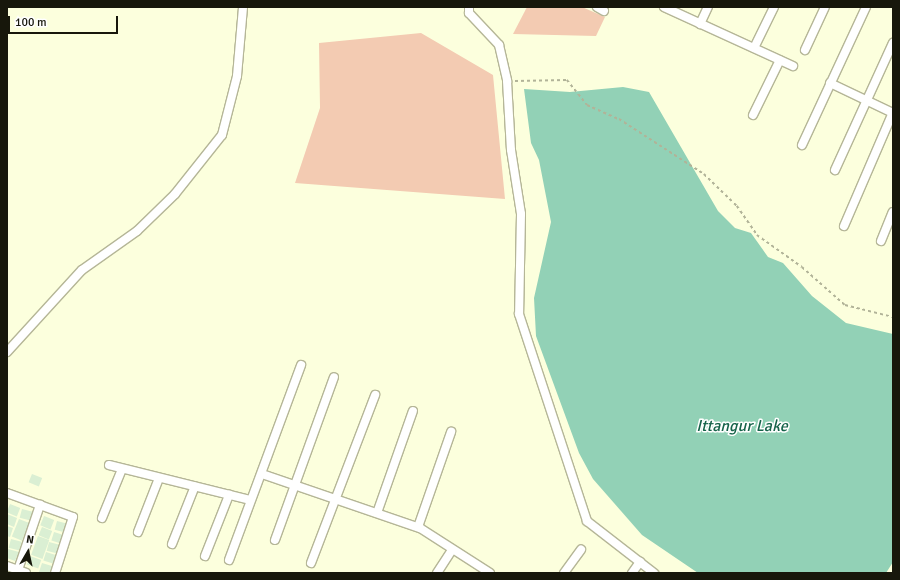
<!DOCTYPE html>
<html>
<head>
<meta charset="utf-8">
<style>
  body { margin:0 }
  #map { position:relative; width:900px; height:580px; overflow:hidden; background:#fcffdd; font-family:Signika,sans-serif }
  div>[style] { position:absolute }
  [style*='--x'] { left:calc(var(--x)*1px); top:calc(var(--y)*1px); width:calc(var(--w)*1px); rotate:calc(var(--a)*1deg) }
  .green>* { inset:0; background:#f3cbb2 }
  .water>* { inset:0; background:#92d1b6 }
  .building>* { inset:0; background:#daefd3; transform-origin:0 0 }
  .path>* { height:1.5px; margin-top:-0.75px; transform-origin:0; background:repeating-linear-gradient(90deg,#b1b398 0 3px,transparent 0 6px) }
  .roads { filter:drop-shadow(1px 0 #b5b697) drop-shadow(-1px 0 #b5b697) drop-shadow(0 1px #b5b697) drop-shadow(0 -1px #b5b697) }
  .minor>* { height:8px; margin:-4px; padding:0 4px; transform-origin:4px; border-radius:4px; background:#fff }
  span { translate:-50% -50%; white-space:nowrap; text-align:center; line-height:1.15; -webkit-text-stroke:3px #fff; paint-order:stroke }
  .water-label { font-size:16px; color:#16634a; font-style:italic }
  .frame { position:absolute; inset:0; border:8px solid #17170b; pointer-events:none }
  .north { position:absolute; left:8px; top:532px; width:40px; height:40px; -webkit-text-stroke:3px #fff; paint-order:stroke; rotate:9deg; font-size:11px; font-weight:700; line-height:16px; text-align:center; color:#17170b }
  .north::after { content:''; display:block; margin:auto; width:14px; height:18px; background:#17170b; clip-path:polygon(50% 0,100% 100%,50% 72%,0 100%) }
  .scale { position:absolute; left:8px; top:16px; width:110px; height:18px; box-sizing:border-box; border:2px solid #17170b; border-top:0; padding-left:5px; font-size:12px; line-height:14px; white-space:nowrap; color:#17170b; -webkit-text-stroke:3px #fff; paint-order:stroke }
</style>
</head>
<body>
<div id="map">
  <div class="green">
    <div style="clip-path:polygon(527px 7px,582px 7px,605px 17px,596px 36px,513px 34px)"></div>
    <div style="clip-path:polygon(421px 33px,493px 75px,505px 199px,295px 183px,320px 108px,319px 43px)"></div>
  </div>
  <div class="water">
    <div style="clip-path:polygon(623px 87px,649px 92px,718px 211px,735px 228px,751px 233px,768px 257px,783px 263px,812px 296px,846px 323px,893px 334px,893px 562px,886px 573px,698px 573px,642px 535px,593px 479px,579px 453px,536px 336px,534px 298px,551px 222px,539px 160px,531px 143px,524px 89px,570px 92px)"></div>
  </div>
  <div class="building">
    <div style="left:32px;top:474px;width:11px;height:9px;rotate:22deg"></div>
    <div style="left:10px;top:504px;width:11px;height:9px;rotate:22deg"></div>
    <div style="left:22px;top:509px;width:11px;height:9px;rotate:15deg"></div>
    <div style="clip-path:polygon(7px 514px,17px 518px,14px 527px,7px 524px)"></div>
    <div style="left:44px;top:516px;width:11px;height:10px;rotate:22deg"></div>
    <div style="left:19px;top:519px;width:11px;height:19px;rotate:22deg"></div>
    <div style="left:57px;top:521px;width:11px;height:9px;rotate:15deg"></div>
    <div style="clip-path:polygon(7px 526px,13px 528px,10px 537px,7px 536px)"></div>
    <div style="left:42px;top:527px;width:11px;height:9px;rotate:22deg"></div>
    <div style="left:54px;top:532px;width:10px;height:9px;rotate:17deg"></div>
    <div style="left:38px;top:536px;width:12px;height:20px;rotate:20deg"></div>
    <div style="left:11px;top:539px;width:11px;height:9px;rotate:15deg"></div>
    <div style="left:49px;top:542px;width:11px;height:9px;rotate:15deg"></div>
    <div style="clip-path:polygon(8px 549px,19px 552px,15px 561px,7px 558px)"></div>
    <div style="left:46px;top:552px;width:10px;height:9px;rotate:17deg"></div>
    <div style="left:30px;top:556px;width:12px;height:9px;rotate:20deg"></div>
    <div style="clip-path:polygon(42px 563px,52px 566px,50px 573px,39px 572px)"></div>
  </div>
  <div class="path">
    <div style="--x:515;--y:81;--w:52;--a:-1.1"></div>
    <div style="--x:567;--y:80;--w:32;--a:51"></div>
    <div style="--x:587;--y:105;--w:35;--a:24"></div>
    <div style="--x:619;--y:119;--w:101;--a:32.9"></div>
    <div style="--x:704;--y:174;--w:46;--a:44.1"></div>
    <div style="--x:737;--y:206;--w:35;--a:55"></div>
    <div style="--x:757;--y:235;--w:55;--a:35.4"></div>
    <div style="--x:802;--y:267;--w:57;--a:41.5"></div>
    <div style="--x:845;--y:305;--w:49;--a:14"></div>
  </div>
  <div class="roads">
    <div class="minor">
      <div style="--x:469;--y:7;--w:6;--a:90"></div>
      <div style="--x:469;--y:13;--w:44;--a:46.8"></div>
      <div style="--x:499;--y:45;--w:37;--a:77"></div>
      <div style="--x:507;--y:81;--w:69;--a:86.7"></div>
      <div style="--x:511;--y:150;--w:65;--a:81.1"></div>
      <div style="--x:521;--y:214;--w:100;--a:91.1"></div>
      <div style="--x:519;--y:314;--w:218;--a:71.8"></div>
      <div style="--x:587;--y:521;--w:85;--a:37.8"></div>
      <div style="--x:597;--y:7;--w:8;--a:30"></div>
      <div style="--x:664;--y:7;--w:142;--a:24.6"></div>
      <div style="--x:700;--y:24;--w:19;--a:-65"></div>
      <div style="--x:754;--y:48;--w:46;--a:-64"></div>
      <div style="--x:805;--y:50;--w:47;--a:-65.1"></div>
      <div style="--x:830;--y:83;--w:70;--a:25.5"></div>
      <div style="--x:753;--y:115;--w:61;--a:-63.9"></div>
      <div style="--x:802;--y:145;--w:152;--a:-65.1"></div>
      <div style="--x:835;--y:170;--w:140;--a:-65.5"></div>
      <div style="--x:844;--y:226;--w:124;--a:-66.7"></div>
      <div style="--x:881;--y:241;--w:31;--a:-68"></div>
      <div style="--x:7;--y:352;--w:111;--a:-47.6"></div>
      <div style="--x:82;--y:270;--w:67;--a:-35.3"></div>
      <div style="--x:137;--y:231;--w:53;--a:-44.2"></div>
      <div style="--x:175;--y:194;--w:75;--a:-51.5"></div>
      <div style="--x:222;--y:135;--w:61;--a:-75.7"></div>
      <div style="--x:237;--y:76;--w:69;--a:-85"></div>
      <div style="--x:109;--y:465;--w:145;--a:13.9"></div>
      <div style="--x:262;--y:474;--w:167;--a:18.9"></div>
      <div style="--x:420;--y:528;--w:83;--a:32.7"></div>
      <div style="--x:7;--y:493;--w:70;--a:20"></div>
      <div style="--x:73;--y:517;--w:59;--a:107.8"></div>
      <div style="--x:377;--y:513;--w:108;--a:-70.6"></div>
      <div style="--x:102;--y:518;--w:53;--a:-67.8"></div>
      <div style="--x:418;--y:527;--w:101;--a:-70.8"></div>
      <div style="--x:138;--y:532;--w:58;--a:-68.7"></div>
      <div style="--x:275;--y:540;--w:173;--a:-70.1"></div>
      <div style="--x:172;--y:544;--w:62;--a:-68.4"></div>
      <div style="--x:205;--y:556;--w:66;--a:-68.5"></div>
      <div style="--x:229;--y:560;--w:208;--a:-69.7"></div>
      <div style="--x:311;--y:563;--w:180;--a:-69.1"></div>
      <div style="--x:7;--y:566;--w:20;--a:20"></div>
      <div style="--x:18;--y:570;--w:69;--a:-71.3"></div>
      <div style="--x:437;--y:573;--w:27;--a:-57"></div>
      <div style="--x:564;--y:573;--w:29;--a:-54"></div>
      <div style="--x:632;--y:573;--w:14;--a:-54"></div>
    </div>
  </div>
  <div class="water-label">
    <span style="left:742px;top:426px">Ittangur Lake</span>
  </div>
  <div class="frame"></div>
  <div class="north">N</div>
  <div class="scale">100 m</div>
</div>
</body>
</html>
